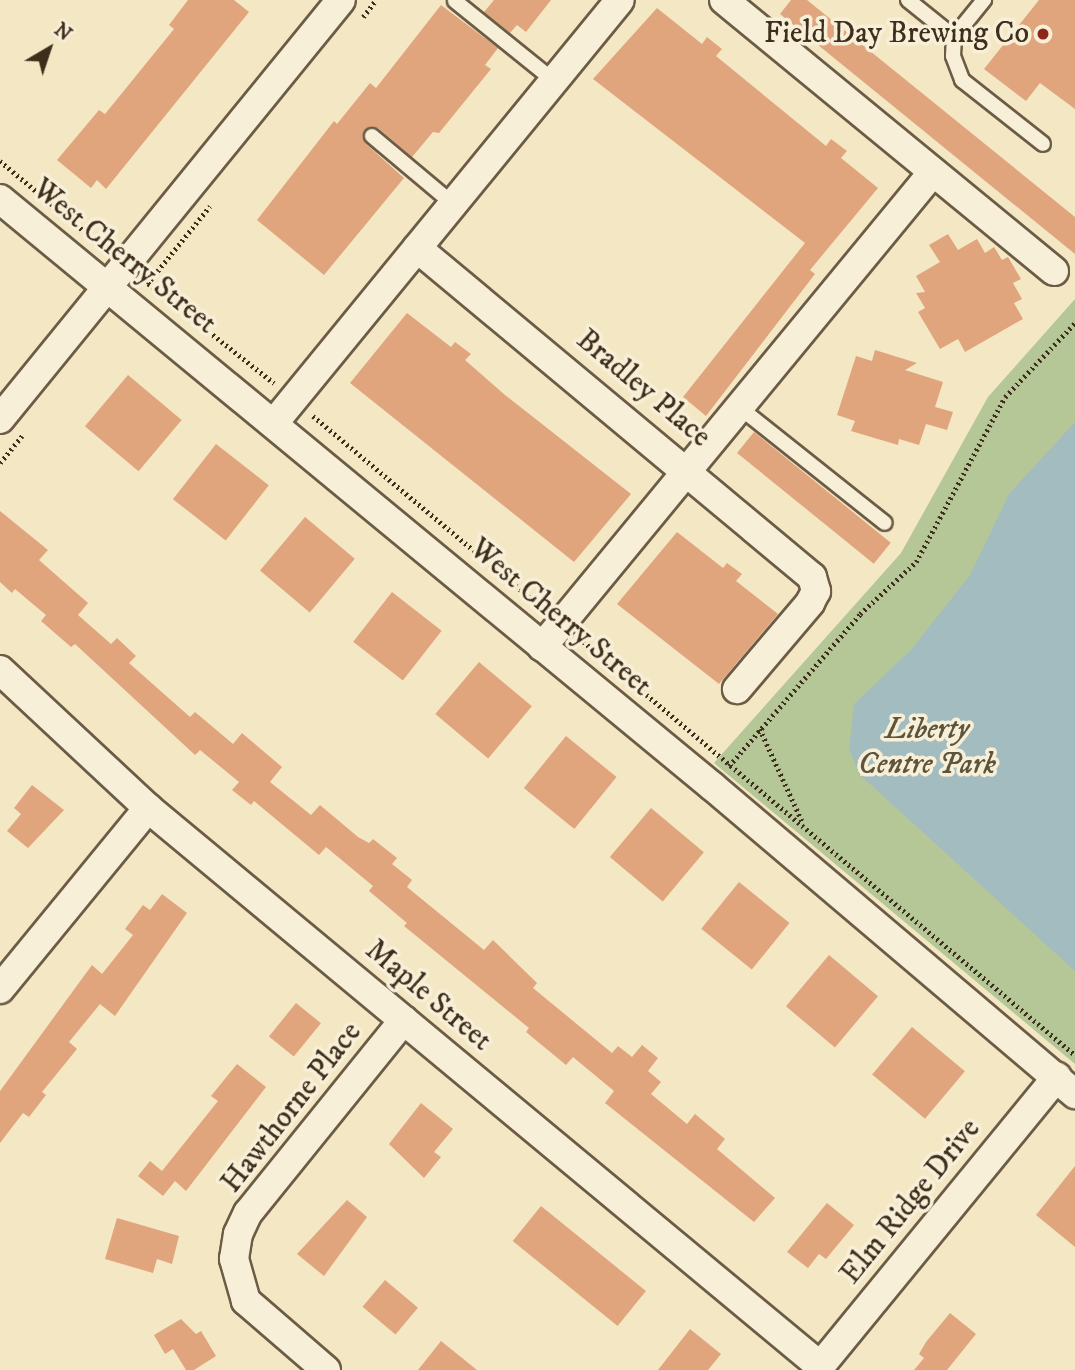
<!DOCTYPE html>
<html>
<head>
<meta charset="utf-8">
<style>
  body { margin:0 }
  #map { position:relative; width:1075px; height:1370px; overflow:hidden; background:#f4e7c4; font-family:"IM FELL DW Pica",serif }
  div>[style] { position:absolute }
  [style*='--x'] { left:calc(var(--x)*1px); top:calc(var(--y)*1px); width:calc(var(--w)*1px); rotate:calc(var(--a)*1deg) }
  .green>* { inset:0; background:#b6c797 }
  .water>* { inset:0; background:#a2bcc0 }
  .building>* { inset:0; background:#e1a57e; transform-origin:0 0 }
  .path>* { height:4.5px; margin-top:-2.25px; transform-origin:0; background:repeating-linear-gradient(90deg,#3e2e1c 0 2px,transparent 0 5.5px) }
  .roads { filter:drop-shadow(2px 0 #6c5c46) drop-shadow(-2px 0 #6c5c46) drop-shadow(0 2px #6c5c46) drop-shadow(0 -2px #6c5c46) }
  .lane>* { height:14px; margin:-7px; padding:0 7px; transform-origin:7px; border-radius:7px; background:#f8efd9 }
  .street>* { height:28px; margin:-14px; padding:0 14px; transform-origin:14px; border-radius:14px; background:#f8efd9 }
  .dots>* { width:19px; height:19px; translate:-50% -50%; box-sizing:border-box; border:4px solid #f8efd9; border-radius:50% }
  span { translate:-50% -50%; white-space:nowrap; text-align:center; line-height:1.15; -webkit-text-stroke:7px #f8efd9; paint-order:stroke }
  .poi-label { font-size:30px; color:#3e2e1c }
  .right { translate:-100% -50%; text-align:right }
  .street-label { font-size:30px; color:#3e2e1c }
  .park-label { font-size:30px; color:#5c543b; font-style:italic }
  .north { position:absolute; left:14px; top:14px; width:70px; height:70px; -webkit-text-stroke:5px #f8efd9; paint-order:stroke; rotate:39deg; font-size:19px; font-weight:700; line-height:28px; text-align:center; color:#3e2e1c }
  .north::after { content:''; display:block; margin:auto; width:24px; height:32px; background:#3e2e1c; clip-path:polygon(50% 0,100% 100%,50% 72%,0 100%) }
</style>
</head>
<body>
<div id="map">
  <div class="green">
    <div style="clip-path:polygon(1075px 299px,1075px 1064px,714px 763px,901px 553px,988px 397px)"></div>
  </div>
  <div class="water">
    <div style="clip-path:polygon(1075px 422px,1075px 971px,859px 774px,849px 749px,854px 704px,911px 650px,970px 575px,1009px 494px)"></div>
  </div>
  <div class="building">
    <div style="clip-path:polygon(188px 0,234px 0,249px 12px,106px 189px,97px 180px,91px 188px,57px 160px,99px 110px,105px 114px,174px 29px,169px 25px)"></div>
    <div style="clip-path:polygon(494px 0,551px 0,526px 32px,517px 25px,510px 33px,484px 12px)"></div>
    <div style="clip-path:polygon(791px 0,807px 0,1075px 217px,1075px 254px,780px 14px)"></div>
    <div style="clip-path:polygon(1039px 0,1075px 0,1075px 109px,1040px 83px,1026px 101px,984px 69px)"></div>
    <div style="clip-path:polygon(441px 5px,498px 48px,485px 65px,491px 69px,439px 133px,433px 132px,412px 157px,378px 128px,364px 130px,365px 143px,404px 178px,324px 275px,257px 220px,334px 121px,337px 124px,370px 83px,376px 88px)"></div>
    <div style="clip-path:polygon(657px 8px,702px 44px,707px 37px,722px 49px,716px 56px,826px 146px,831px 139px,847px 151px,841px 158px,878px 188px,810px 270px,815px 274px,706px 416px,683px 397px,805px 243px,593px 79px)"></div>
    <div style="clip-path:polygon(948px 234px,958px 250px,977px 239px,985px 253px,994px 247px,1002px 260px,1008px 257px,1021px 279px,1013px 283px,1022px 299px,1014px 303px,1023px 319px,965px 352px,958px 339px,940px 349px,918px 312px,925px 308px,916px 293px,925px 292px,916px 276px,940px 262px,929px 245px)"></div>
    <div style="clip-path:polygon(407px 313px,451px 347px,455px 342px,471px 354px,465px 360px,505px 395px,631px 494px,574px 562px,350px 383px)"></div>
    <div style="clip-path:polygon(875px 350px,917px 363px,905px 370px,943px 382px,935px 407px,953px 412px,947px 430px,926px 424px,919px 445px,899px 439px,898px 445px,851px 431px,855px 421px,837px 415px,856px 356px,872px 361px)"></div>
    <div style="left:128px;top:375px;width:70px;height:67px;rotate:40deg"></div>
    <div style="left:754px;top:432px;width:176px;height:27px;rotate:39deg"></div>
    <div style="left:216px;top:444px;width:67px;height:70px;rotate:38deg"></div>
    <div style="clip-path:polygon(0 511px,48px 550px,39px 560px,88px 603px,78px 615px,111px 644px,117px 638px,136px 656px,129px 663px,190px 717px,195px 712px,233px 744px,242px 733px,282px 767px,270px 782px,311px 815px,320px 805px,358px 837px,369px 843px,373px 839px,397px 858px,392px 864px,412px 880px,407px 887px,484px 950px,493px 940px,537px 983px,533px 988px,612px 1053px,618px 1046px,632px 1057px,642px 1045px,658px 1058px,648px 1071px,661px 1082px,651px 1094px,687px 1124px,695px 1114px,725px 1139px,717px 1149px,775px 1198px,754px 1222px,605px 1103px,614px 1091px,573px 1057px,566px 1065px,526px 1032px,529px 1028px,404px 926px,407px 923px,369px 891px,373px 886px,326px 847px,319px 855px,254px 801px,251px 805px,232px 790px,239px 782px,200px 750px,195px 755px,75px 644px,71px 647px,41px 621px,46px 615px,15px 589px,12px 593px,0 582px)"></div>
    <div style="left:305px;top:517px;width:65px;height:70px;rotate:40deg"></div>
    <div style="clip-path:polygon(677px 532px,723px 568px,727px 563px,742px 574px,736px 581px,778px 614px,719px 684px,617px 604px)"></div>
    <div style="left:392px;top:592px;width:63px;height:63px;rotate:38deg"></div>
    <div style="left:479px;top:662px;width:69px;height:68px;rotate:40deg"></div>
    <div style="left:566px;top:736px;width:65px;height:67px;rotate:39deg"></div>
    <div style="clip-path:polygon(32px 785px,64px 810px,28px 848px,7px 831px,21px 814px,14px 808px)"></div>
    <div style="left:651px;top:808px;width:69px;height:64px;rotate:40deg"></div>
    <div style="left:739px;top:882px;width:65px;height:60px;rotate:39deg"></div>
    <div style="clip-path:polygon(162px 894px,187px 913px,115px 1016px,100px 1004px,69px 1042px,77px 1049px,42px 1092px,46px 1095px,29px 1117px,23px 1113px,0 1143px,0 1091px,92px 965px,102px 974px,133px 935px,125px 929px,143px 905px,150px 910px)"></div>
    <div style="left:829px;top:955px;width:64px;height:67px;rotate:40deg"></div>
    <div style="left:296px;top:1003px;width:32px;height:43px;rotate:39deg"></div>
    <div style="left:912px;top:1027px;width:69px;height:62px;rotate:40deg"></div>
    <div style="clip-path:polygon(237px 1064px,266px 1087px,186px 1191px,175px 1181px,163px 1196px,138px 1176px,150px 1161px,162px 1171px,218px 1101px,211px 1096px)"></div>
    <div style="clip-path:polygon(421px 1103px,453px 1129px,434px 1152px,441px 1157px,424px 1178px,389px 1144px)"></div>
    <div style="clip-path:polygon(1075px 1166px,1075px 1247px,1036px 1215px)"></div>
    <div style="clip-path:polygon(347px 1200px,367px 1217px,324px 1276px,297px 1254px)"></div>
    <div style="clip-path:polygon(827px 1203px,854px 1225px,826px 1259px,819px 1254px,808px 1268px,787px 1252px)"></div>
    <div style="left:541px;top:1206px;width:135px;height:45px;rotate:39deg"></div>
    <div style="clip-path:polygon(117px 1218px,179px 1236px,172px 1264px,157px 1259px,153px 1273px,105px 1259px)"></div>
    <div style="left:385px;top:1280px;width:43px;height:35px;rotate:40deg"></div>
    <div style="clip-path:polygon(950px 1313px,976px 1334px,947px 1370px,914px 1370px,924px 1358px,919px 1354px,926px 1342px)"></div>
    <div style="clip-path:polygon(181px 1319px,196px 1334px,201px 1331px,216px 1356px,194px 1370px,186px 1370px,173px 1349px,165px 1354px,154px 1335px)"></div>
    <div style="clip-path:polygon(690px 1329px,721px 1354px,708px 1370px,658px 1370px)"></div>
    <div style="clip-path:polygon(441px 1341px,477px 1370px,418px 1370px)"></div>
  </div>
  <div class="path">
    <div style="--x:363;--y:17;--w:21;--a:-53"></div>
    <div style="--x:0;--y:161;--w:139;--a:39.8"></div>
    <div style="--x:144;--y:280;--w:166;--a:38.4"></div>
    <div style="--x:147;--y:284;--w:100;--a:-51.1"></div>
    <div style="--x:313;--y:416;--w:300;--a:39.9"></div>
    <div style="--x:0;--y:463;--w:35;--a:-51"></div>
    <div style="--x:579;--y:638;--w:648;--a:40.05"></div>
    <div style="--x:760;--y:729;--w:103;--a:65.4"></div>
    <div style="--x:729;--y:766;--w:201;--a:-49.2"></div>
    <div style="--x:860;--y:614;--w:76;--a:-42.9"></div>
    <div style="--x:916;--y:562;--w:187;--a:-61.7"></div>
    <div style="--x:1005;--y:397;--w:102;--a:-46.6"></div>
  </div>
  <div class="roads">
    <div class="lane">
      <div style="--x:908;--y:0;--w:59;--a:38.8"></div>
      <div style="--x:954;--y:37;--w:48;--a:-51"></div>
      <div style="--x:455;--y:1;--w:127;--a:38.9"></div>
      <div style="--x:954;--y:37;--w:19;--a:93"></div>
      <div style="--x:953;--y:56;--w:26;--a:69"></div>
      <div style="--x:962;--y:80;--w:103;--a:38.3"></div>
      <div style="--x:372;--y:136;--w:106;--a:40"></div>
      <div style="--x:739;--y:407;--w:186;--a:38.5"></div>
    </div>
    <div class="street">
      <div style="--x:724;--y:0;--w:427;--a:39.4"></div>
      <div style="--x:0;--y:199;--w:924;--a:39.51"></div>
      <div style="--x:713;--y:787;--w:475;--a:40.3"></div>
      <div style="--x:417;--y:248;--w:514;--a:39.79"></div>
      <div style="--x:812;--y:577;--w:15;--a:74"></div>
      <div style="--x:816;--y:591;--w:13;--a:117"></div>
      <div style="--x:810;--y:603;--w:113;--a:130.3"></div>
      <div style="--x:0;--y:419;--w:540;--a:-50.86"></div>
      <div style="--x:274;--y:423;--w:546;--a:-50.72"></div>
      <div style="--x:542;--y:647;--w:615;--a:-50.54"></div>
      <div style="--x:0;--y:670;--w:202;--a:43"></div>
      <div style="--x:148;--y:808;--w:873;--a:39.7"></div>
      <div style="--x:0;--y:989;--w:234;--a:-50.7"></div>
      <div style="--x:326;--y:1370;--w:106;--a:-139.2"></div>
      <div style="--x:246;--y:1301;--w:44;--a:-105.9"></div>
      <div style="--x:234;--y:1259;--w:25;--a:-81"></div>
      <div style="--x:238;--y:1234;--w:23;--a:-65"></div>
      <div style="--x:248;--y:1213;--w:248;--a:-51.1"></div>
      <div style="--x:817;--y:1370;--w:379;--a:-50.7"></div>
    </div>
  </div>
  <div class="dots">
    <div style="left:1043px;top:34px;background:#8f2418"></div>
  </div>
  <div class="poi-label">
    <span class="right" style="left:1029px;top:34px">Field Day Brewing Co</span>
  </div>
  <div class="street-label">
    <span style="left:124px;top:257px;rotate:39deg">West Cherry Street</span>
    <span style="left:643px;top:389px;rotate:40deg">Bradley Place</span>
    <span style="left:560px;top:618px;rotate:40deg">West Cherry Street</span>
    <span style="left:428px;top:996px;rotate:40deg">Maple Street</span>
    <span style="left:292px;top:1108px;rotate:-52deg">Hawthorne Place</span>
    <span style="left:911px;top:1202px;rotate:-51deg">Elm Ridge Drive</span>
  </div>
  <div class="park-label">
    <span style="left:927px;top:747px">Liberty<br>Centre Park</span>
  </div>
  <div class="north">N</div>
</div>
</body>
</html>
